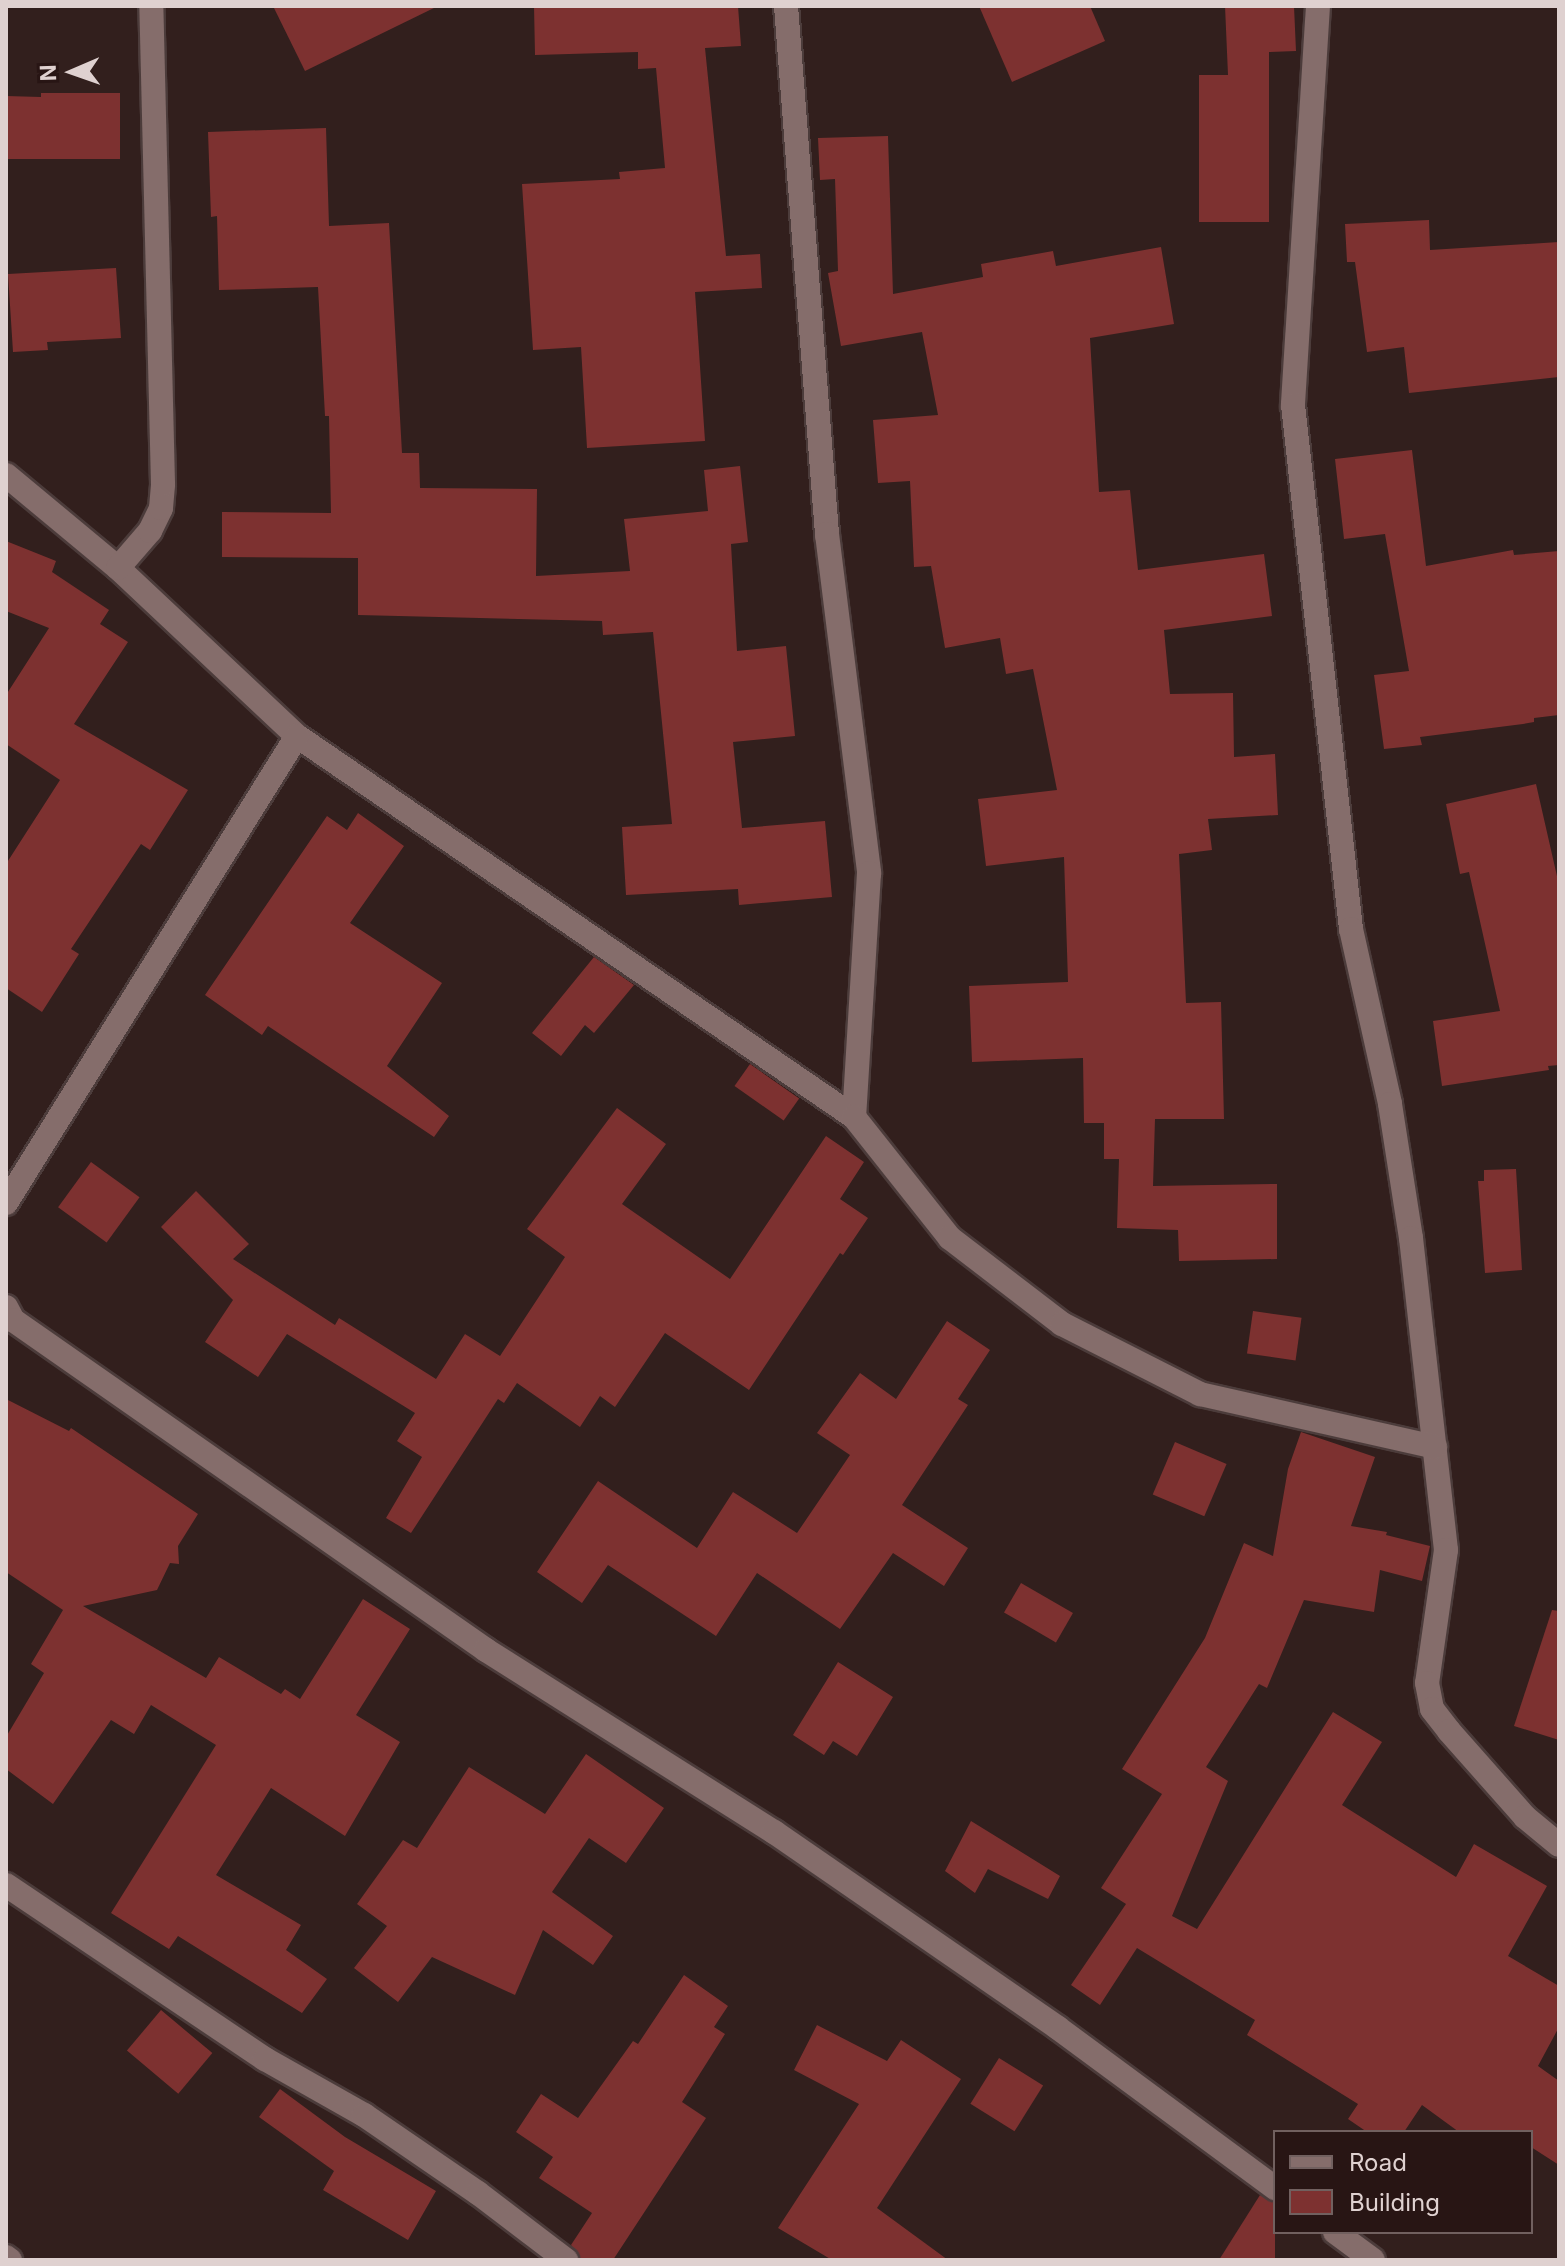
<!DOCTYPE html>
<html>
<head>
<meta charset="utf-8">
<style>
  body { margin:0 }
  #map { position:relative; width:1565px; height:2266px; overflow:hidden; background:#321f1d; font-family:Inter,sans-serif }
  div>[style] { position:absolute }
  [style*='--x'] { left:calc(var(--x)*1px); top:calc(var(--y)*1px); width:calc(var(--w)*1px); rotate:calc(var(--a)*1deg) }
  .building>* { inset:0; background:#7d3130; transform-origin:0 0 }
  .roads { filter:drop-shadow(2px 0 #4c3c3b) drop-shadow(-2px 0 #4c3c3b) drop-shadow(0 2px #4c3c3b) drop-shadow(0 -2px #4c3c3b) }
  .minor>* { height:24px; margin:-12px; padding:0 12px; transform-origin:12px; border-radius:12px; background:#856d6b }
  span { translate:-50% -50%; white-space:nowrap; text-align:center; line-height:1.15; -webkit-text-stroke:6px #281514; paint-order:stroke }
  .frame { position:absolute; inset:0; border:8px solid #dfd1d0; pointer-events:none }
  .legend { position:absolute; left:1273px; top:2130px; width:260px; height:104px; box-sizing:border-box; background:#281514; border:2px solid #71605f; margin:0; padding:10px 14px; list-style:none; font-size:24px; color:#dfd1d0 }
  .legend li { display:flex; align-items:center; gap:16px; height:40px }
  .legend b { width:40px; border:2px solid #71605f }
  .north { position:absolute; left:32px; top:32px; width:80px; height:80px; -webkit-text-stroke:6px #281514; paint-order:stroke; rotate:268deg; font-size:22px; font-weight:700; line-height:32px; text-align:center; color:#dfd1d0 }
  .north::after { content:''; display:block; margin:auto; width:28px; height:36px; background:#dfd1d0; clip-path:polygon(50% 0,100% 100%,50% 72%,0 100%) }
</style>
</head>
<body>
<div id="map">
  <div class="building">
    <div style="clip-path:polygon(273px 6px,438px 6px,305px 71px)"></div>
    <div style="clip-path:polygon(534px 6px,738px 6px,741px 46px,705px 48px,726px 256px,760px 254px,762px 288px,695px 292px,705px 441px,587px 448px,581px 347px,533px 350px,522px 184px,620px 179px,619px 172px,665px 168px,656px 68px,638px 69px,638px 52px,535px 55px)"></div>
    <div style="clip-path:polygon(979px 6px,1090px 6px,1105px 41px,1012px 82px)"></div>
    <div style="clip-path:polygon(1225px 6px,1294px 6px,1296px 51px,1269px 52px,1269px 222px,1199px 222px,1199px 75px,1228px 75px)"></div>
    <div style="clip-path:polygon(41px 93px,120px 93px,120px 159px,6px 159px,6px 96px,41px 97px)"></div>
    <div style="clip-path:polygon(326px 128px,329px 226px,389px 223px,402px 453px,419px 453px,420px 488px,537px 489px,536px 576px,630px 571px,624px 519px,708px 511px,704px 470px,740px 466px,748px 542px,731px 544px,737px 651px,786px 646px,795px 736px,733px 742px,742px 828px,825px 821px,832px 897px,739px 905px,738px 889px,626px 895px,622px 827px,672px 824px,653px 632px,603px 635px,602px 621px,358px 615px,358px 558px,222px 557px,222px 512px,331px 513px,329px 416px,325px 416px,318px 287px,219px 290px,217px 216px,211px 217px,208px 132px)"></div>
    <div style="clip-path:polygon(888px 136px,893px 294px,983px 277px,981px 264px,1053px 251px,1056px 266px,1161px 247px,1174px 324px,1090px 338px,1099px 492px,1130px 490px,1138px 570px,1264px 554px,1272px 616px,1164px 630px,1170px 694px,1233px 693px,1234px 757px,1275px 754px,1278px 815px,1208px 819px,1212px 850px,1179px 854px,1186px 1003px,1221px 1002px,1224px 1119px,1155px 1119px,1153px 1186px,1277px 1184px,1277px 1259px,1179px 1261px,1178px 1230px,1117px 1228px,1119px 1159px,1104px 1159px,1104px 1123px,1084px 1123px,1083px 1058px,972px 1062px,969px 986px,1068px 982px,1064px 857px,986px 866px,978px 799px,1057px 790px,1033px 669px,1006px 674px,1000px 638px,945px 648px,931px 566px,914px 567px,910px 481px,878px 483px,873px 420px,938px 415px,922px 332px,841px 346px,828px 273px,838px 271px,835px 179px,820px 180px,818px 138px)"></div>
    <div style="clip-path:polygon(1429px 220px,1430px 250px,1559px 242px,1559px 377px,1409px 393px,1404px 347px,1367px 352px,1355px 262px,1347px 262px,1345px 224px)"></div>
    <div style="clip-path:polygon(116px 268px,121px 338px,47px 342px,48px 350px,13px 352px,8px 274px)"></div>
    <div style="clip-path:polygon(1412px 450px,1426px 566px,1513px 550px,1514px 555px,1559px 551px,1559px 715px,1534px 718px,1534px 722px,1523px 724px,1420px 737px,1422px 745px,1384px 749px,1374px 675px,1409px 671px,1385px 534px,1344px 539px,1335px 459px)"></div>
    <div style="clip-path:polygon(6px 541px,56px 561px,52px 572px,109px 610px,100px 624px,128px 642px,74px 724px,188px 790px,150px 850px,141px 844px,71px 949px,79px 954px,42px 1012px,6px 988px,6px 864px,60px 780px,6px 744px,6px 695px,49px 628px,6px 611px)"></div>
    <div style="clip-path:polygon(1536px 784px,1559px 885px,1559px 1065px,1548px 1066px,1549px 1070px,1442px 1086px,1433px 1021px,1500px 1011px,1469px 872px,1460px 874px,1446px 804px)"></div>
    <div style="clip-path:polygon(358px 813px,404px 846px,350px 923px,442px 983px,387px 1066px,449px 1116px,434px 1137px,268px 1026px,262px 1035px,205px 995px,327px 816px,347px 830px)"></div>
    <div style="clip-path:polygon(594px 957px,634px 985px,594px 1033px,585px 1025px,561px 1056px,532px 1033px)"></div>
    <div style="left:750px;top:1064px;width:60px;height:27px;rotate:35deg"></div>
    <div style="clip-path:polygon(617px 1108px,666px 1144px,622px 1204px,730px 1279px,826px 1136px,864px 1162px,840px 1199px,868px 1218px,843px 1255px,840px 1253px,749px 1390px,665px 1333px,615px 1407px,600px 1396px,580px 1427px,517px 1383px,504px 1403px,498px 1399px,411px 1533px,386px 1518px,422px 1457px,397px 1441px,415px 1413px,287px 1334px,258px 1377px,205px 1342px,233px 1300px,161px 1227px,196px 1191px,249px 1244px,233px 1259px,335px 1325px,339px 1318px,436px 1379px,465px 1334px,500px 1356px,565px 1257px,527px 1229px)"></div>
    <div style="left:91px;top:1162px;width:60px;height:56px;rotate:36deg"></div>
    <div style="clip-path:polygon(1516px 1169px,1522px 1270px,1485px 1273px,1478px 1181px,1484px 1181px,1484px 1170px)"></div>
    <div style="left:1253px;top:1311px;width:49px;height:43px;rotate:8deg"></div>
    <div style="clip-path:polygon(947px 1321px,990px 1350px,958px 1399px,968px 1405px,902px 1505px,968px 1548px,944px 1586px,893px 1553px,840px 1629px,757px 1573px,716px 1636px,608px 1565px,582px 1603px,537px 1572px,598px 1481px,697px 1548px,733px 1492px,797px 1533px,850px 1455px,817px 1433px,860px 1373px,896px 1399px)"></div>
    <div style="clip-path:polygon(6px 1399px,69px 1431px,71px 1428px,198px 1514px,178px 1546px,179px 1564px,170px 1563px,157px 1590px,83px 1606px,206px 1678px,219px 1657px,281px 1694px,285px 1689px,300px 1699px,363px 1599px,410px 1629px,356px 1715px,400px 1742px,345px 1836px,271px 1788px,216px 1875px,301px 1925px,286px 1950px,327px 1979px,302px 2013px,178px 1936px,169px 1949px,111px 1913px,216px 1745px,151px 1705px,134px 1734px,111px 1720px,53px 1804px,6px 1769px,6px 1737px,44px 1673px,31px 1664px,63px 1610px,6px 1572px)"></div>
    <div style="clip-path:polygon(1301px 1432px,1375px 1457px,1351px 1526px,1387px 1532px,1386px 1535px,1430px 1546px,1422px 1581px,1380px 1570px,1374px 1612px,1304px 1600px,1267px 1688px,1259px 1684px,1206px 1767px,1228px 1781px,1172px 1916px,1197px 1929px,1333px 1712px,1382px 1742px,1342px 1805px,1456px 1877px,1474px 1844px,1547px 1886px,1508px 1956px,1559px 1986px,1559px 2027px,1538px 2066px,1559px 2081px,1559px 2165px,1531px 2147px,1531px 2132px,1459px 2132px,1422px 2105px,1404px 2132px,1367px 2132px,1348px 2119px,1358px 2104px,1247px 2035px,1255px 2020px,1137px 1948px,1100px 2005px,1071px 1985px,1126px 1904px,1101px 1888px,1162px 1794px,1122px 1769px,1205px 1638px,1244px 1543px,1273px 1556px,1288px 1469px)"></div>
    <div style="left:1175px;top:1442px;width:56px;height:57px;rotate:23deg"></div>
    <div style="left:1021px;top:1583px;width:60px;height:34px;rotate:30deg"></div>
    <div style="clip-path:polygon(1552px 1610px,1559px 1611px,1559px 1740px,1514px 1726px)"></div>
    <div style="clip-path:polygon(838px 1662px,893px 1697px,857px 1756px,833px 1741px,824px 1755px,793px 1735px)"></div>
    <div style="clip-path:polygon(586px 1754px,664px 1808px,626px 1863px,589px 1838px,552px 1892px,613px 1936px,593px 1965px,543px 1930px,515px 1995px,432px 1957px,398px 2002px,354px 1968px,387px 1926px,357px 1904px,403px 1840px,417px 1848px,469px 1767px,545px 1814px)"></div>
    <div style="clip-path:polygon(971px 1821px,1060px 1876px,1048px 1899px,988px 1869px,975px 1893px,945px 1871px)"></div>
    <div style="clip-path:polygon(684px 1975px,728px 2006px,714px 2027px,725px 2034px,682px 2102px,706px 2118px,613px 2260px,581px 2260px,571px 2245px,592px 2213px,539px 2178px,553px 2157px,516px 2132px,541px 2094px,578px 2118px,633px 2041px,638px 2044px)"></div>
    <div style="left:161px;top:2010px;width:67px;height:53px;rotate:40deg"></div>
    <div style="clip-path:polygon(817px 2025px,887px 2061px,901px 2040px,961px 2079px,877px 2208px,948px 2260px,832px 2260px,778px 2228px,859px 2104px,794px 2070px)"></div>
    <div style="left:999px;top:2058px;width:52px;height:54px;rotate:32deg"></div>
    <div style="clip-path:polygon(280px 2089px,345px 2137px,436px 2191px,408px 2240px,323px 2190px,334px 2171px,259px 2117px)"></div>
    <div style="clip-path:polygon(1260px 2195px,1275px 2203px,1275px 2260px,1219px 2260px)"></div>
  </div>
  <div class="roads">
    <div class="minor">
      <div style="--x:786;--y:6;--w:530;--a:85.56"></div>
      <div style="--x:827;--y:534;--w:342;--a:82.9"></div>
      <div style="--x:869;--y:873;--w:244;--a:93.5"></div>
      <div style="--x:1318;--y:6;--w:400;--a:93.6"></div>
      <div style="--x:1293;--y:405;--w:527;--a:83.68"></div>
      <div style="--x:1351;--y:929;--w:179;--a:77.4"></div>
      <div style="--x:1390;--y:1104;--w:136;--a:81.1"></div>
      <div style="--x:1411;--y:1238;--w:314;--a:83.6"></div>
      <div style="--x:1446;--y:1550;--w:134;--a:98.1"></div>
      <div style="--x:1427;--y:1683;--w:26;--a:79"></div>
      <div style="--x:1432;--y:1709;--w:28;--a:52"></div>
      <div style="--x:1449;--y:1731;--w:115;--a:48.5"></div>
      <div style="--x:1525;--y:1817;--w:44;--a:39.5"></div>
      <div style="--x:6;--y:475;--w:146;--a:39.7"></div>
      <div style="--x:118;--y:568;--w:245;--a:43.2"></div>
      <div style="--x:297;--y:736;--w:675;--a:34.37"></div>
      <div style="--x:854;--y:1117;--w:154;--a:51.6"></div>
      <div style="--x:950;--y:1238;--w:141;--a:37.5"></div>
      <div style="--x:1062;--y:1324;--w:155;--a:26.9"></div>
      <div style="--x:1200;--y:1394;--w:241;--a:12.7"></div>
      <div style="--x:118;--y:568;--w:49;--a:-49.1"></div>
      <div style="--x:150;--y:531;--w:25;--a:-64"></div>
      <div style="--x:161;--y:508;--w:24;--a:-85"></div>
      <div style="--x:163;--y:484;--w:478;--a:-91.4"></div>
      <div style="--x:6;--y:1203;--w:550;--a:-58.07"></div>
      <div style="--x:6;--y:1307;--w:15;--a:62"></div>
      <div style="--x:13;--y:1320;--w:577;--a:34.9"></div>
      <div style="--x:486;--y:1650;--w:341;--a:32.3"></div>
      <div style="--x:774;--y:1832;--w:345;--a:34.6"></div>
      <div style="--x:1058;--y:2028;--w:270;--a:36.4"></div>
      <div style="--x:6;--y:1885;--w:312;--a:33.9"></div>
      <div style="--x:265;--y:2059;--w:114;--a:29.5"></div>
      <div style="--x:364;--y:2115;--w:138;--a:34.4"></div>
      <div style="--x:478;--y:2193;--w:111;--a:37.3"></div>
      <div style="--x:1335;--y:2232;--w:47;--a:36.4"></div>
      <div style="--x:6;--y:2257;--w:5;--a:37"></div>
    </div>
  </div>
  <div class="frame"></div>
  <ul class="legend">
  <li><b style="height:10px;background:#856d6b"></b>Road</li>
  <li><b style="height:22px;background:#7d3130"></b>Building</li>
  </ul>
  <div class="north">N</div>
</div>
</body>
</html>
